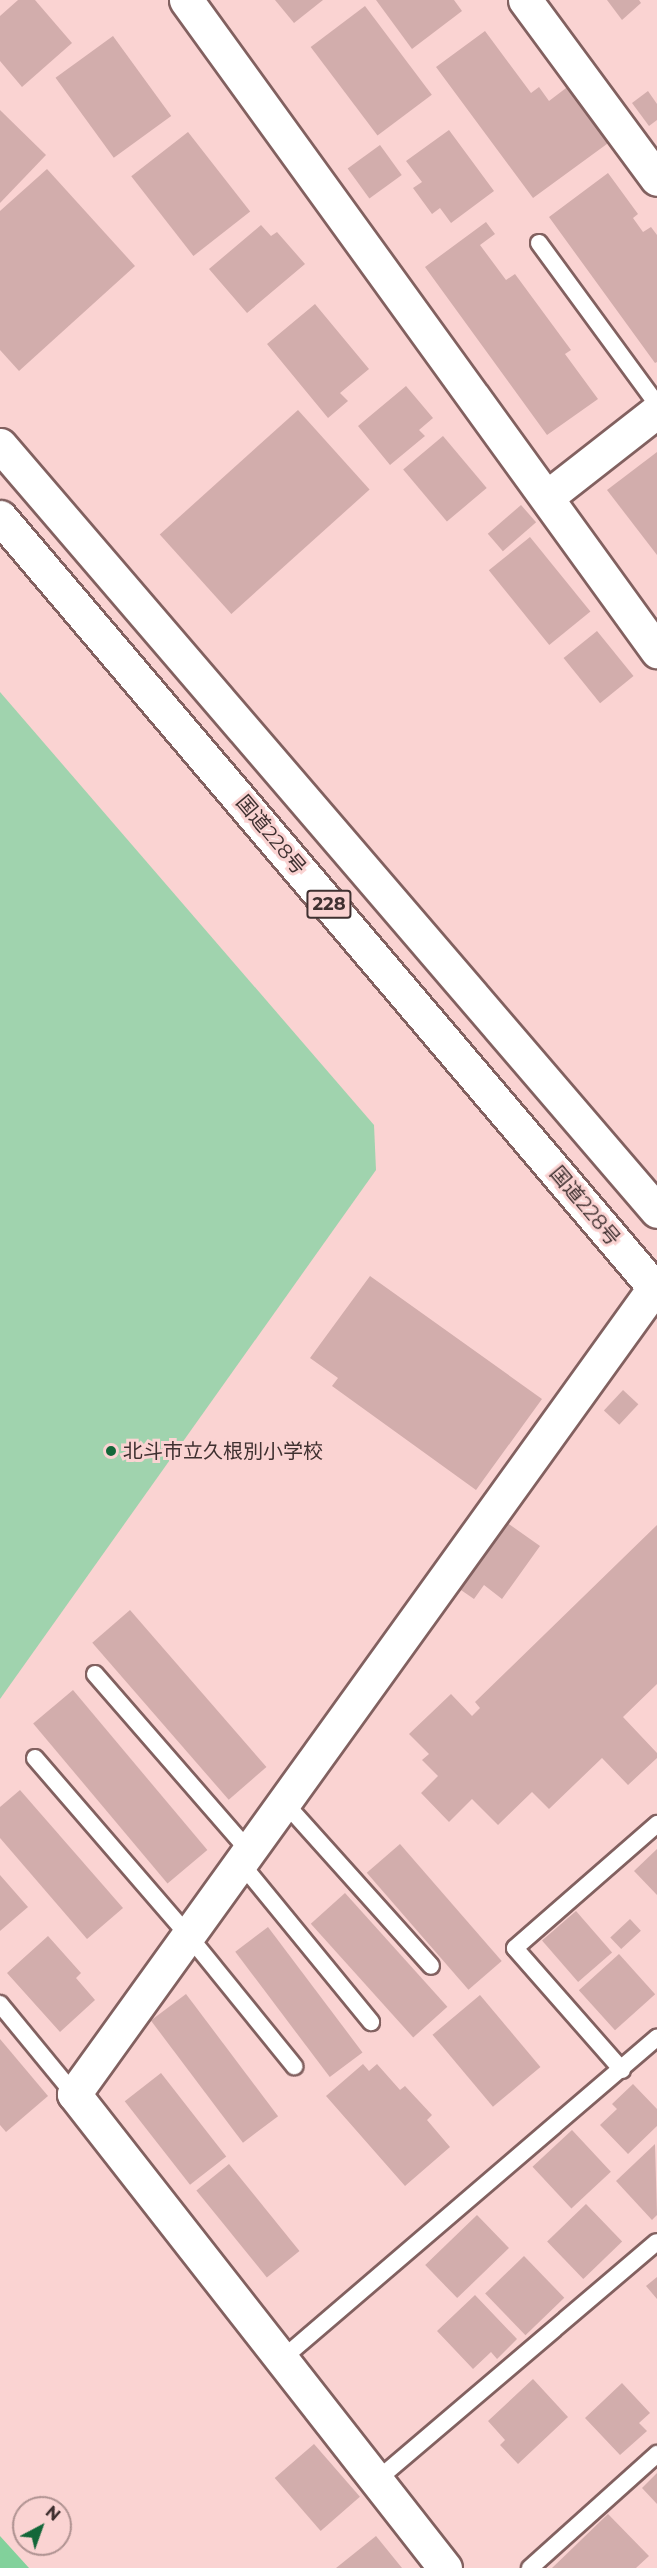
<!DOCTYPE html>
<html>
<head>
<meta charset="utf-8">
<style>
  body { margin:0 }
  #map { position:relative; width:657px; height:2568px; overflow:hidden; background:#fad3d2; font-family:Montserrat,"Noto Sans JP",sans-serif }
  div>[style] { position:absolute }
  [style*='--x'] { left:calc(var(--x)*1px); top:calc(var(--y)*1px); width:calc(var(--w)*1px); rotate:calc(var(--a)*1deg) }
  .green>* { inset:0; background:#a0d3ae }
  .water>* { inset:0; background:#82d19b }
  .building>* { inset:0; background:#d2adac; transform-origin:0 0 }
  .roads { filter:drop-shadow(2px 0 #826160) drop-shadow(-2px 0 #826160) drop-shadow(0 2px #826160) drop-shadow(0 -2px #826160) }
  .lane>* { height:16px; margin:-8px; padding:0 8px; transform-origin:8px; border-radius:8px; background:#fff }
  .street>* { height:33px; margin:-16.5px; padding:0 16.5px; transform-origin:16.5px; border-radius:16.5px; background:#fff }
  .highway>* { height:33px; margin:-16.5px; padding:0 16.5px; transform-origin:16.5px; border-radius:16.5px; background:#fff }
  .dots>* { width:16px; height:16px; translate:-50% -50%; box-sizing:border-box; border:3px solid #fad3d2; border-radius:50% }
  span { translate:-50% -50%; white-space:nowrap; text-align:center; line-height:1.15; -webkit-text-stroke:6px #fad3d2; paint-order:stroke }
  .shield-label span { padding:2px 4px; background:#fad3d2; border:2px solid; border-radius:4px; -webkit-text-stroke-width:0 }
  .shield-label { font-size:18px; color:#3f3030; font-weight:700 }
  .street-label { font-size:20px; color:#3f3030 }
  .poi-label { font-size:20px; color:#3f3030 }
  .left { translate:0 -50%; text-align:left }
  .north { position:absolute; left:12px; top:2496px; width:60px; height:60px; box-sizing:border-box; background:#fad3d2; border:2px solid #af9291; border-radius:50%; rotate:41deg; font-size:16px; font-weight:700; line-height:24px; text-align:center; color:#3f3030 }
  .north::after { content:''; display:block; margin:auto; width:21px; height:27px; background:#136739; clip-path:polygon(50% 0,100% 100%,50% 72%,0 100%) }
</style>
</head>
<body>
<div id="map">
  <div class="green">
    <div style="clip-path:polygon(0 692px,374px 1125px,376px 1170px,0 1699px)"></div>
  </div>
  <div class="water">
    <div style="clip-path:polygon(0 2536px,29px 2568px,0 2568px)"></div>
  </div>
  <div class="building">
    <div style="clip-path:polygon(18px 0,35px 0,72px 43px,22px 87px,0 61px,0 16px)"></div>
    <div style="clip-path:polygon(275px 0,323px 0,294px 23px)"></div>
    <div style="clip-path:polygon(376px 0,454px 0,462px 11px,412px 49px)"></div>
    <div style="clip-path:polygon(607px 0,639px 0,641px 3px,622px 20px)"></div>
    <div style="left:365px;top:6px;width:111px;height:68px;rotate:53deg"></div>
    <div style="clip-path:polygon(485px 31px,531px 93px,539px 87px,549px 101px,570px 85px,611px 141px,533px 198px,436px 67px)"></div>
    <div style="left:113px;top:36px;width:99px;height:71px;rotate:54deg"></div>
    <div style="clip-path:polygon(648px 91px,657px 104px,657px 120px,649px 126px,632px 103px)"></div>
    <div style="clip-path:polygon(0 110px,46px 155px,0 203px)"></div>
    <div style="clip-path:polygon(449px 130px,494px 191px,451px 223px,440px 208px,432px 214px,413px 188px,422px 182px,406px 161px)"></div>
    <div style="left:188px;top:132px;width:101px;height:72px;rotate:52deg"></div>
    <div style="left:380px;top:145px;width:37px;height:40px;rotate:54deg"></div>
    <div style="clip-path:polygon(47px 169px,135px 266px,19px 371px,0 350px,0 211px)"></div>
    <div style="clip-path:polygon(608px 173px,638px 214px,633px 218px,643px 232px,651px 227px,657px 235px,657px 362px,655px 363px,549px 217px)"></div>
    <div style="clip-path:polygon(486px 222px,495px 234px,480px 245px,506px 280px,515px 274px,571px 350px,565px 354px,598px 399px,547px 435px,425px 267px)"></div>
    <div style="clip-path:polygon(261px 225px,271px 236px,277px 232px,305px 264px,247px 313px,209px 269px)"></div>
    <div style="clip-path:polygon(315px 304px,369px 369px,340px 393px,348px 401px,328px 418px,267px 344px)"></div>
    <div style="clip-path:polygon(406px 386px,433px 418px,419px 430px,425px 436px,390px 465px,358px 426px)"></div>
    <div style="left:298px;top:410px;width:107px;height:186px;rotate:48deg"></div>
    <div style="left:443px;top:436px;width:68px;height:52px;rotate:50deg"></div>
    <div style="clip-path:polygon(657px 452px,657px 555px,607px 490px)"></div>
    <div style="left:521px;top:505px;width:23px;height:44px;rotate:49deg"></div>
    <div style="left:530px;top:537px;width:96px;height:53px;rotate:51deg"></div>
    <div style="left:597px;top:631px;width:58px;height:43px;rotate:51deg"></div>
    <div style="clip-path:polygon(370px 1276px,542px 1399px,476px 1490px,332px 1386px,338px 1378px,310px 1358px)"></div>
    <div style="left:623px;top:1390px;width:21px;height:28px;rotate:43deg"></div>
    <div style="clip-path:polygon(506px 1522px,540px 1546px,502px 1599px,484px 1585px,474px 1599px,458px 1588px)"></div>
    <div style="clip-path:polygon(657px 1525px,657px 1684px,623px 1717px,657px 1753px,657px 1758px,628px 1785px,602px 1758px,549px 1809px,532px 1792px,498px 1825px,472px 1799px,449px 1822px,421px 1793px,438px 1776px,422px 1760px,429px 1754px,409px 1734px,451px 1694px,472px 1716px,480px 1708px,475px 1702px)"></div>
    <div style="left:130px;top:1610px;width:208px;height:50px;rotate:49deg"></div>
    <div style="left:73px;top:1690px;width:209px;height:52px;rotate:50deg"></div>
    <div style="clip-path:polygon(20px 1790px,123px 1908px,87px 1939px,0 1838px,0 1807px)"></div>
    <div style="left:400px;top:1844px;width:155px;height:44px;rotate:49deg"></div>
    <div style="clip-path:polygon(657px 1849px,657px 1895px,634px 1871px)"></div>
    <div style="clip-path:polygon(0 1875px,28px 1907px,0 1931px)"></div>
    <div style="left:345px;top:1893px;width:153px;height:46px;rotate:48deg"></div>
    <div style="left:576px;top:1911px;width:55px;height:45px;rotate:49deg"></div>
    <div style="left:630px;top:1919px;width:16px;height:27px;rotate:47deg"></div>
    <div style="left:268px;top:1927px;width:157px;height:41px;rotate:53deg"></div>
    <div style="clip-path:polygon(48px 1936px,81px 1973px,76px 1978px,95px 2000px,60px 2032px,7px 1973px)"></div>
    <div style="left:619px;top:1954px;width:54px;height:54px;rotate:48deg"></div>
    <div style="left:186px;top:1994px;width:153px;height:44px;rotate:53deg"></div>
    <div style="left:480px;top:1995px;width:94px;height:62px;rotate:50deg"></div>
    <div style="clip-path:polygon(0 2039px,48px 2096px,6px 2132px,0 2125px)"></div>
    <div style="clip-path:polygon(363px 2064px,369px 2071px,377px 2064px,400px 2090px,405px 2086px,432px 2115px,427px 2120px,450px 2147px,405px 2186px,326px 2096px)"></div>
    <div style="left:161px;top:2073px;width:106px;height:46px;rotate:52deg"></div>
    <div style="clip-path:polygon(633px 2084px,657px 2109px,657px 2126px,628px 2154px,600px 2125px,617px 2109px,612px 2104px)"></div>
    <div style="left:572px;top:2130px;width:57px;height:54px;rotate:47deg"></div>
    <div style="clip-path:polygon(655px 2144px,657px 2215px,652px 2220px,616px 2181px)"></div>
    <div style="left:229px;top:2164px;width:112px;height:42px;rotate:51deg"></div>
    <div style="left:586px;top:2204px;width:52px;height:54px;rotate:46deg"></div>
    <div style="left:477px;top:2215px;width:46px;height:72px;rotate:46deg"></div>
    <div style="left:524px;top:2256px;width:58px;height:54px;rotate:46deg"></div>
    <div style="clip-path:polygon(657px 2277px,657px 2299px,646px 2286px)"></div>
    <div style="clip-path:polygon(475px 2295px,517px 2339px,497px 2359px,491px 2352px,473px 2369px,437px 2331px)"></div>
    <div style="clip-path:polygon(533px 2379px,568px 2417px,518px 2464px,500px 2445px,505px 2440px,488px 2421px)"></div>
    <div style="clip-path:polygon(622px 2383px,650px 2413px,639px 2423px,647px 2431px,620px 2455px,585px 2418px)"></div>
    <div style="left:314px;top:2444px;width:70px;height:52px;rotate:49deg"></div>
    <div style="clip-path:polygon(657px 2473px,657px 2504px,642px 2488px)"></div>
    <div style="clip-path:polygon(608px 2514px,649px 2556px,636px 2568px,552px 2568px)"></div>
    <div style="clip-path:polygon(376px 2536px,402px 2568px,336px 2568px)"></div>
  </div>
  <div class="roads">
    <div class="lane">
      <div style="--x:539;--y:243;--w:200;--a:53.8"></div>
      <div style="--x:95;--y:1674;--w:235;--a:49"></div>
      <div style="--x:35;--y:1758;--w:234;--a:49.2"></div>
      <div style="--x:188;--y:1935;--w:169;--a:51"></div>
      <div style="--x:284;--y:1802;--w:220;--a:48.1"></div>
      <div style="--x:240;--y:1862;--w:207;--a:50.7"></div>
      <div style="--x:0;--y:2004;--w:117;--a:50.6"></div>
      <div style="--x:622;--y:2070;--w:162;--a:-131.3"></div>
      <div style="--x:515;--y:1948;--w:189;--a:-41.1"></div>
      <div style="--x:282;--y:2359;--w:494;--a:-40.6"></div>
      <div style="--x:377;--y:2480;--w:367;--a:-40.4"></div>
      <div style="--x:530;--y:2568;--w:171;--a:-41.9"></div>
    </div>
    <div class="street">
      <div style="--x:186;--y:0;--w:804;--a:54.11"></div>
      <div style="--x:525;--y:0;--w:222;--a:53.6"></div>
      <div style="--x:547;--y:497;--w:140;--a:-38"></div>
      <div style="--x:445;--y:2568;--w:602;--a:-128.05"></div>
      <div style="--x:74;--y:2094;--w:993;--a:-54.26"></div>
    </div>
    <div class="highway">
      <div style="--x:0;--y:445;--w:1009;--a:49.38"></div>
      <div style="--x:0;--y:517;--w:1015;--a:49.67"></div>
    </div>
  </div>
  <div class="dots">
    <div style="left:111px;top:1451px;background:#136739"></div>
  </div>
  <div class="shield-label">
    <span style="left:329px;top:904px">228</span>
  </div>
  <div class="street-label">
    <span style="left:271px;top:835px;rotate:50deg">国道228号</span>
    <span style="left:585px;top:1206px;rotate:50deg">国道228号</span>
  </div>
  <div class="poi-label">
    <span class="left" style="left:123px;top:1451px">北斗市立久根別小学校</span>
  </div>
  <div class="north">N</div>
</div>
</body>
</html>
